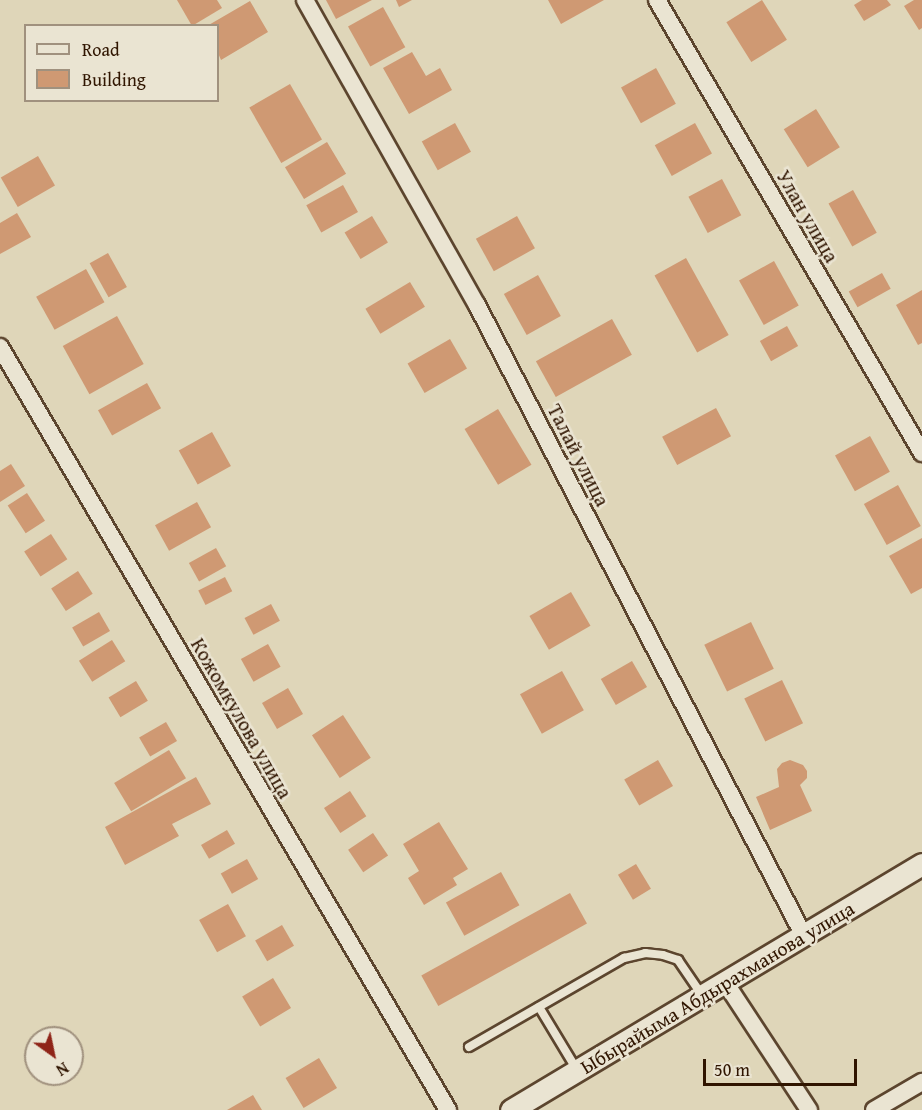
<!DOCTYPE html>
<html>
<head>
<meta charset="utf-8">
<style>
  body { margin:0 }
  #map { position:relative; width:922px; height:1110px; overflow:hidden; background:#dfd6b9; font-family:"Gentium Book Plus",serif }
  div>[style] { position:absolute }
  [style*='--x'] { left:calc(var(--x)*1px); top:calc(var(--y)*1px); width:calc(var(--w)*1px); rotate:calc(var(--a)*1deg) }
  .building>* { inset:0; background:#cf9973; transform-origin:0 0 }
  .roads { filter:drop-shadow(2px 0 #5c452e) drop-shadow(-2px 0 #5c452e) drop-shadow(0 2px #5c452e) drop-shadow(0 -2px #5c452e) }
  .service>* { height:8px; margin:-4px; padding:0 4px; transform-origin:4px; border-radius:4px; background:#eae4d2 }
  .minor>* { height:16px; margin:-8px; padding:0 8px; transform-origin:8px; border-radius:8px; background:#eae4d2 }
  .tertiary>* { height:21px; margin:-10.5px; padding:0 10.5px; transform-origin:10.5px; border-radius:10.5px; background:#eae4d2 }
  span { translate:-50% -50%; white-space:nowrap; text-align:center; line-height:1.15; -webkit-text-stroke:5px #eae4d2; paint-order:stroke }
  .street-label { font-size:20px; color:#301500 }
  .legend { position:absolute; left:24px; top:24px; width:195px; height:78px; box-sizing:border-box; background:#eae4d2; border:2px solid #a0917e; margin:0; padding:8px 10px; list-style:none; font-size:18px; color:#301500 }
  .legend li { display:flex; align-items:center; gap:12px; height:30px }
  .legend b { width:30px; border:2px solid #a0917e }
  .north { position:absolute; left:24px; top:1026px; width:60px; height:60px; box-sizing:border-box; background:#eae4d2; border:2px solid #a0917e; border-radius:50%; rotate:147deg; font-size:16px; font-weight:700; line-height:24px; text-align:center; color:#301500 }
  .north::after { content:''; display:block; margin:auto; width:21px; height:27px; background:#8f2418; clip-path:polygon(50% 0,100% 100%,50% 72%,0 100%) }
  .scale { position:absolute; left:703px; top:1059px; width:154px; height:27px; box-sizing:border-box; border:3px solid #301500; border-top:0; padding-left:8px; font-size:18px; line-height:21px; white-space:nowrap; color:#301500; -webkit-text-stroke:4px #eae4d2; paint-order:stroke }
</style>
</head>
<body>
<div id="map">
  <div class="building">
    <div style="clip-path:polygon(177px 0,217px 0,222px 8px,192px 26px)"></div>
    <div style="clip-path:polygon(326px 0,372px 0,336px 19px)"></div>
    <div style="clip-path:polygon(396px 0,412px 0,399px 7px)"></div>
    <div style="clip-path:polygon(548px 0,604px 0,561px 24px)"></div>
    <div style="left:762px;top:0;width:47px;height:42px;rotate:58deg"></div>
    <div style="clip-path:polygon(862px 0,887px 0,891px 5px,864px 21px,854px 5px)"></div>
    <div style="clip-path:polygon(914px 0,922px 0,922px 28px,919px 30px,904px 6px)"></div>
    <div style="clip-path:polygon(250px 1px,268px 32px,221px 60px,218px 53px,218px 26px,207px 26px)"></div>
    <div style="left:383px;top:7px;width:46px;height:40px;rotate:61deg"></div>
    <div style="clip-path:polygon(412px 52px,426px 76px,440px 68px,452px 90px,409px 114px,383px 68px)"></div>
    <div style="left:656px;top:68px;width:41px;height:40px;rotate:61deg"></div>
    <div style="left:290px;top:84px;width:64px;height:47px;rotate:60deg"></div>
    <div style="left:816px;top:109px;width:45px;height:38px;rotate:58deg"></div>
    <div style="left:455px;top:123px;width:33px;height:38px;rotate:61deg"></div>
    <div style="left:695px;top:123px;width:35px;height:46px;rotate:61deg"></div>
    <div style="left:327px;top:142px;width:37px;height:49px;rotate:59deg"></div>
    <div style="left:38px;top:156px;width:34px;height:43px;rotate:60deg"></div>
    <div style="left:722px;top:179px;width:41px;height:38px;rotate:62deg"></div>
    <div style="left:343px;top:185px;width:31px;height:42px;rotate:61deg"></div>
    <div style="left:853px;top:190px;width:49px;height:28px;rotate:61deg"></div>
    <div style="clip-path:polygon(17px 213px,31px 237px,0 254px,0 223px)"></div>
    <div style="left:372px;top:216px;width:31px;height:32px;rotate:59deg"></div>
    <div style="left:517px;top:216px;width:37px;height:47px;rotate:61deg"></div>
    <div style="left:108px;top:253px;width:39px;height:21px;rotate:61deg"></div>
    <div style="left:686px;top:258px;width:88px;height:36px;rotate:61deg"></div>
    <div style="left:774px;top:261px;width:51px;height:40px;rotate:61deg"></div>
    <div style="left:86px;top:269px;width:38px;height:57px;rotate:61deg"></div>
    <div style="left:882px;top:273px;width:18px;height:38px;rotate:61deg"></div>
    <div style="left:538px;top:275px;width:47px;height:39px;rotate:61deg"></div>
    <div style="left:410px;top:282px;width:29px;height:52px;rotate:59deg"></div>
    <div style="clip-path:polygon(922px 290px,922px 343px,918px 345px,896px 305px)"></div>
    <div style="left:117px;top:316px;width:55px;height:62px;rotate:61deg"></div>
    <div style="left:612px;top:319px;width:41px;height:87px;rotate:61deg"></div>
    <div style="left:787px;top:326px;width:23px;height:31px;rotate:61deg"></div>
    <div style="left:450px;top:339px;width:34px;height:49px;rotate:60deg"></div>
    <div style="left:147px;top:383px;width:29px;height:56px;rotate:61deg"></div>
    <div style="left:716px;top:408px;width:32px;height:61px;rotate:62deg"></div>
    <div style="left:498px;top:409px;width:65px;height:39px;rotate:59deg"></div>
    <div style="left:212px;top:432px;width:39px;height:38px;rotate:61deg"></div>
    <div style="left:870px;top:436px;width:41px;height:40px;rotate:61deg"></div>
    <div style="clip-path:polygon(11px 464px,25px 486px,0 502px,0 471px)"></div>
    <div style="left:898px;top:485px;width:47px;height:39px;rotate:61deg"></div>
    <div style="left:27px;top:493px;width:33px;height:23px;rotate:57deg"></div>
    <div style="left:197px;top:502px;width:29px;height:48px;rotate:61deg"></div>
    <div style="left:51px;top:534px;width:30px;height:32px;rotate:57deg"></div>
    <div style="clip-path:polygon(922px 538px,922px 588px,911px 594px,889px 556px)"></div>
    <div style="left:216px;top:548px;width:21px;height:31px;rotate:61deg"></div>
    <div style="left:78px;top:571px;width:27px;height:32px;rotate:57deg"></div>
    <div style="left:225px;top:577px;width:16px;height:30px;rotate:63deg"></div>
    <div style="left:571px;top:592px;width:39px;height:48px;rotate:60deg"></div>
    <div style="left:271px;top:604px;width:19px;height:30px;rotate:62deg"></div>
    <div style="left:99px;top:612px;width:22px;height:31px;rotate:60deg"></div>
    <div style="left:751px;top:622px;width:52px;height:52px;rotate:64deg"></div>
    <div style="left:112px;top:640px;width:25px;height:39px;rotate:58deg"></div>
    <div style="left:268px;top:644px;width:26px;height:31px;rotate:61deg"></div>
    <div style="left:632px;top:661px;width:30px;height:36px;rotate:60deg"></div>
    <div style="left:562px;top:671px;width:45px;height:48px;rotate:61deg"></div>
    <div style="left:782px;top:680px;width:48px;height:42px;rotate:64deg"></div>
    <div style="left:136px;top:681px;width:23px;height:32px;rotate:59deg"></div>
    <div style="left:288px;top:688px;width:30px;height:30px;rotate:60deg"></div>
    <div style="left:343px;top:715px;width:51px;height:37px;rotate:57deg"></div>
    <div style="left:166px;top:722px;width:22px;height:31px;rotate:60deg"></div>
    <div style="left:169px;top:750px;width:33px;height:64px;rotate:59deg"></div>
    <div style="left:658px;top:760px;width:30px;height:39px;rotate:60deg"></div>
    <div style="clip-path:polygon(790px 760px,803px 765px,807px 771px,807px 778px,800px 785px,812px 811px,770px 830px,756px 797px,779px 787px,777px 769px,782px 763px)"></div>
    <div style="clip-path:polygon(196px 777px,211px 804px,172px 824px,179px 836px,125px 865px,105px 827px)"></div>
    <div style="left:350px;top:791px;width:30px;height:31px;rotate:57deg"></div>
    <div style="clip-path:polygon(439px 822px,468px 869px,453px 878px,457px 885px,424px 905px,408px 878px,419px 871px,403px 844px)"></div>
    <div style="left:227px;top:830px;width:16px;height:30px;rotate:60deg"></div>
    <div style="left:373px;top:833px;width:27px;height:30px;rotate:56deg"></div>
    <div style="left:247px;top:859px;width:23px;height:30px;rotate:61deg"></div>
    <div style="left:636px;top:864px;width:29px;height:21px;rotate:59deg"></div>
    <div style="left:501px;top:872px;width:38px;height:63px;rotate:61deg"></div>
    <div style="left:570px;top:893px;width:35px;height:170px;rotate:61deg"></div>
    <div style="left:228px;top:904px;width:37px;height:33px;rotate:61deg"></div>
    <div style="left:282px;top:925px;width:24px;height:31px;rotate:60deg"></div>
    <div style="left:273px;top:978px;width:35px;height:36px;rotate:59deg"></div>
    <div style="left:319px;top:1058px;width:35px;height:39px;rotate:59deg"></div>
    <div style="clip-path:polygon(253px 1095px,262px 1110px,227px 1110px)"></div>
  </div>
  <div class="roads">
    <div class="service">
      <div style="--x:539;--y:1007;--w:74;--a:58.9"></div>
      <div style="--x:469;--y:1047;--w:179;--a:-29.9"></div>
      <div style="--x:624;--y:958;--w:22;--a:-13"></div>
      <div style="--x:645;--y:953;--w:18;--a:6"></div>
      <div style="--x:663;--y:955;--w:16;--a:18"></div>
      <div style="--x:678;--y:960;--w:42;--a:55.6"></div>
    </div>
    <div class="minor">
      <div style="--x:305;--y:0;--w:350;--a:60.6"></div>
      <div style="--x:477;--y:305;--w:711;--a:62.61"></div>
      <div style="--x:657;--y:0;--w:525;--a:59.67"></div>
      <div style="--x:0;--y:347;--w:885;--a:59.58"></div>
      <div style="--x:725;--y:982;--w:153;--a:56.7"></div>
      <div style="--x:874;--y:1110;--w:56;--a:-30.3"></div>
    </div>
    <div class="tertiary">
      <div style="--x:511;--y:1110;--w:479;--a:-30.9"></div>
    </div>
  </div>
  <div class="street-label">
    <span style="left:808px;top:216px;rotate:60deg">Улан улица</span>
    <span style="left:579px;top:455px;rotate:63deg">Талай улица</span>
    <span style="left:242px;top:718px;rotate:60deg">Кожомкулова улица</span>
    <span style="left:717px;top:987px;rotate:-31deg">Ыбырайыма Абдырахманова улица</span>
  </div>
  <ul class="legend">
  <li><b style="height:8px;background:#eae4d2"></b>Road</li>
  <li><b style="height:16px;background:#cf9973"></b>Building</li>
  </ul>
  <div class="north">N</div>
  <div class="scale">50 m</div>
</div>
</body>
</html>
